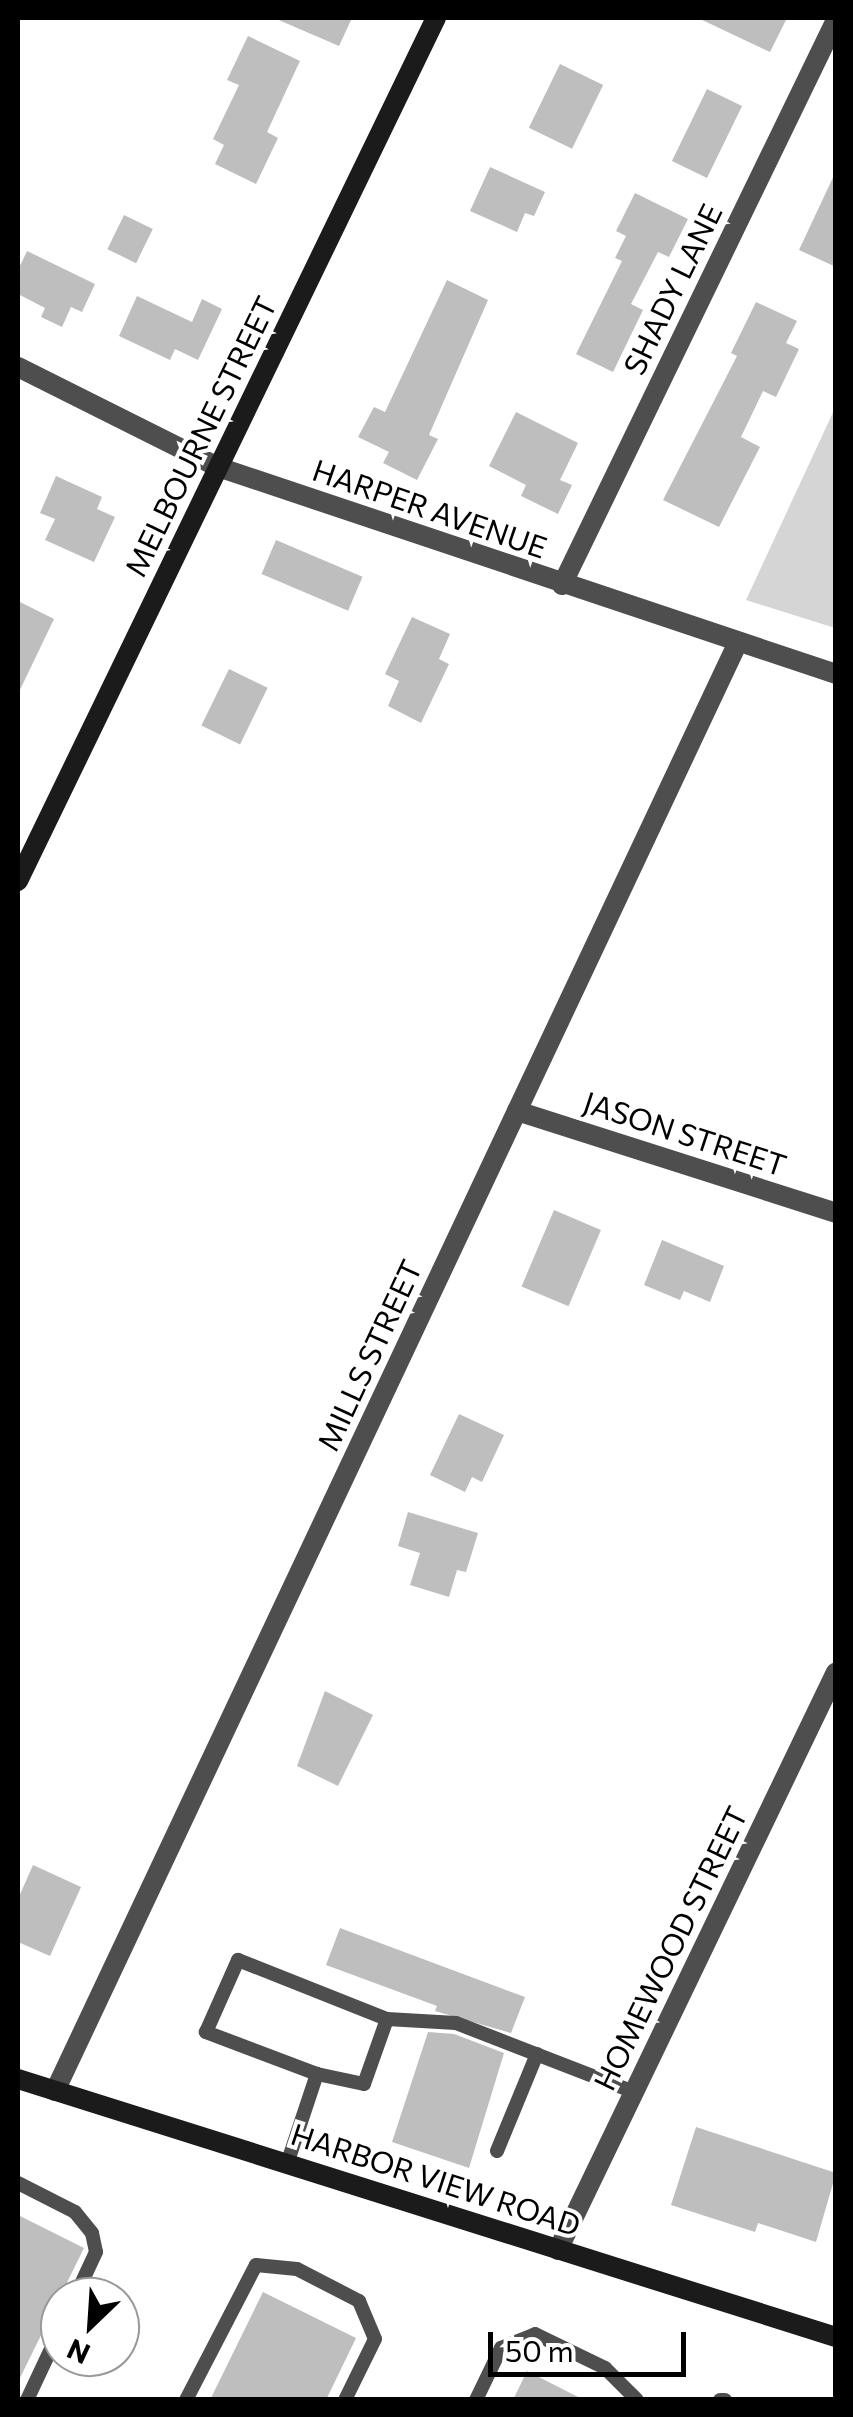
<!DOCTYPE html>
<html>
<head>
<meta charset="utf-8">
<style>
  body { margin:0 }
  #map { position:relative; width:853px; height:2417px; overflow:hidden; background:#fff; font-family:Commissioner,sans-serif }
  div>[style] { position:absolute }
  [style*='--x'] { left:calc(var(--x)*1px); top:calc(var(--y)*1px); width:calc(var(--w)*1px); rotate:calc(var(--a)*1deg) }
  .green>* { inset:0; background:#d5d5d5 }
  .building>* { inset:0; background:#bebebe; transform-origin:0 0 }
  .lane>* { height:14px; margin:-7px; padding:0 7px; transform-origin:7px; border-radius:7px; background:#4e4e4e }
  .street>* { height:20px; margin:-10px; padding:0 10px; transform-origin:10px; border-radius:10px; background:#4e4e4e }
  .secondary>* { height:20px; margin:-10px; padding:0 10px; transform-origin:10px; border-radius:10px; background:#1b1b1b }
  span { translate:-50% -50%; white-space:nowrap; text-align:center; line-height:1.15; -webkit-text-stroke:8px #fff; paint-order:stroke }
  .street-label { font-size:30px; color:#000 }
  .frame { position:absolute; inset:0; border:20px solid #000; pointer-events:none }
  .north { position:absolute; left:40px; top:2277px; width:100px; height:100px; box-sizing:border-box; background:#fff; border:2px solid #999; border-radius:50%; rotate:205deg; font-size:28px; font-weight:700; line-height:40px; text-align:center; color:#000 }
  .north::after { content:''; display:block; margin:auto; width:35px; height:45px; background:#000; clip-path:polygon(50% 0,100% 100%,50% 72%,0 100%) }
  .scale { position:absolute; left:488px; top:2332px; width:198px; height:45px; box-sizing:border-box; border:5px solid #000; border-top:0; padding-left:12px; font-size:30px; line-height:35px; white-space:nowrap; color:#000; -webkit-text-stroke:8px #fff; paint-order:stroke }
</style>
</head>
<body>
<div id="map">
  <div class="green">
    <div style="clip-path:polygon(835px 408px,835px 628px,746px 600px)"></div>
  </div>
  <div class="building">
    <div style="clip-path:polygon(274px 18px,352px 18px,339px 46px)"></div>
    <div style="clip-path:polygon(698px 18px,787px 18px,770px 52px)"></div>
    <div style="clip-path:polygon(248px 36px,300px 61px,267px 132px,278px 138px,256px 184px,215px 164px,224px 145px,213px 139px,239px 85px,227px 80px)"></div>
    <div style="left:560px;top:64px;width:48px;height:71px;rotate:26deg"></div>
    <div style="left:707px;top:89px;width:39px;height:80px;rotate:26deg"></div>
    <div style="clip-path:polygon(490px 167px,545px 192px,534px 216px,525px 213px,517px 232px,470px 211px)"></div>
    <div style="clip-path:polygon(836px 171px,836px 267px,799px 250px)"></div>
    <div style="clip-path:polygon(635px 193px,688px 219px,669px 257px,658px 252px,631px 304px,643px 310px,613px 372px,576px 354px,622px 261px,615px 258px,626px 236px,616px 231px)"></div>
    <div style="left:124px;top:215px;width:32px;height:38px;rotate:26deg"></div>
    <div style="clip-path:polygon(27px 251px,95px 284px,82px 312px,71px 307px,62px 327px,41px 317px,45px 308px,18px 294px,18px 270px)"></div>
    <div style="clip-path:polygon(447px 280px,488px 300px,429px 435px,438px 439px,417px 480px,383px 463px,389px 452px,358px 437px,374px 407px,385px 412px)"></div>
    <div style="clip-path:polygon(137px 296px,192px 322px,202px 299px,222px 309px,198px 360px,175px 349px,170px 360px,119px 336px)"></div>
    <div style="clip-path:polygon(756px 302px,797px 321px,786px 343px,799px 349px,776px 397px,763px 391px,741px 437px,760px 447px,719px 527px,663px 500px,737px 356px,731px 353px)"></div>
    <div style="clip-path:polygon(516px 412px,578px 443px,560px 480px,572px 485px,558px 514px,521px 496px,526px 485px,489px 466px)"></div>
    <div style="clip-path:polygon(56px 476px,102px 497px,97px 509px,115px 517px,94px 562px,45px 540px,55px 519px,40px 513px)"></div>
    <div style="left:276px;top:540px;width:94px;height:37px;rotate:23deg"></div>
    <div style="clip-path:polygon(18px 601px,54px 619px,18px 694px)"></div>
    <div style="clip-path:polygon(412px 617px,450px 634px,439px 659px,449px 664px,421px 723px,388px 706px,399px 681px,385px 674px)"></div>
    <div style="left:229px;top:669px;width:43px;height:63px;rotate:26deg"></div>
    <div style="left:554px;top:1210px;width:51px;height:83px;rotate:23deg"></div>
    <div style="clip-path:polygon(662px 1240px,724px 1266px,710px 1302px,684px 1291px,680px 1300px,644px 1285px)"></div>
    <div style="clip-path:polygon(459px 1414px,504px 1435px,482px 1482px,472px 1477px,465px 1492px,430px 1475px)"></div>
    <div style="clip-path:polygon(408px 1512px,478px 1533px,466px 1572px,457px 1570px,449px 1597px,410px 1585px,420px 1553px,398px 1546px)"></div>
    <div style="clip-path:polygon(325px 1691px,373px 1715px,338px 1786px,297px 1766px)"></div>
    <div style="clip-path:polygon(33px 1865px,81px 1887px,50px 1956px,18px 1942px,18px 1899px)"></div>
    <div style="clip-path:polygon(340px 1928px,525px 1997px,511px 2033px,435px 2011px,437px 2006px,326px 1965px)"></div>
    <div style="clip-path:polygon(428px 2032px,454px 2034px,504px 2053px,469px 2168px,392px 2142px)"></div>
    <div style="clip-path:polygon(696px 2127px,836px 2173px,816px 2242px,758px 2223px,755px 2232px,671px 2205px)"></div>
    <div style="clip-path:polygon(18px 2215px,84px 2248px,18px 2382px)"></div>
    <div style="clip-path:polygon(263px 2292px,356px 2338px,326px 2400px,210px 2400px)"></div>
    <div style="clip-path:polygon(527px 2371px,584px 2400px,513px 2400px)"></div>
  </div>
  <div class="lane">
    <div style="--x:317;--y:2074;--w:119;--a:-159.3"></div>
    <div style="--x:206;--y:2032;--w:79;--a:-66"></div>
    <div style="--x:238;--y:1960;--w:160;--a:21.6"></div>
    <div style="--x:497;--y:2151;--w:105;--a:-67.6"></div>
    <div style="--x:287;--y:2164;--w:95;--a:-71.6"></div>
    <div style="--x:317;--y:2074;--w:48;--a:12"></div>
    <div style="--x:364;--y:2084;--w:69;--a:-70.5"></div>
    <div style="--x:387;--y:2019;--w:69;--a:3.3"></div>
    <div style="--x:456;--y:2023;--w:191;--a:21.2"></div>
    <div style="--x:18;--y:2183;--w:64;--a:27"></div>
    <div style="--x:75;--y:2212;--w:27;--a:51"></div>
    <div style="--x:92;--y:2233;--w:19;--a:78"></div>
    <div style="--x:96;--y:2252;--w:50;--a:115"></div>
    <div style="--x:27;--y:2400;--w:77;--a:-64.8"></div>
    <div style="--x:186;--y:2400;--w:152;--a:-62.6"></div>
    <div style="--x:256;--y:2265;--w:41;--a:5.6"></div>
    <div style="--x:297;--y:2269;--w:70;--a:27.3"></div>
    <div style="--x:359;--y:2301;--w:41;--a:67.2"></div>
    <div style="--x:375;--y:2339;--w:68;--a:116.2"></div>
    <div style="--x:476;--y:2400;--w:58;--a:-64.3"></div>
    <div style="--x:501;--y:2348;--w:37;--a:-22"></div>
    <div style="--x:535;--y:2334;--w:78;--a:25.9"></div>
    <div style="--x:605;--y:2368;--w:45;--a:45"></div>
    <div style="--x:720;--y:2400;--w:5;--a:0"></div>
  </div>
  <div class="street">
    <div style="--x:18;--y:367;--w:224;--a:26.6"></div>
    <div style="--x:218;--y:467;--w:652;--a:18.52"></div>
    <div style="--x:562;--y:585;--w:628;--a:-64.13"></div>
    <div style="--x:517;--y:1111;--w:335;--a:17.7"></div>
    <div style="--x:55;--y:2091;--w:1600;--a:-64.76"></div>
    <div style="--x:558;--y:2250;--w:641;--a:-64.31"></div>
  </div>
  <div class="secondary">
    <div style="--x:18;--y:881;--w:959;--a:-64.16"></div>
    <div style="--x:18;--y:2079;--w:858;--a:17.51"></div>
  </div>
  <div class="street-label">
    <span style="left:672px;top:289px;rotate:-64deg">SHADY LANE</span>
    <span style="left:200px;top:436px;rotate:-64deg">MELBOURNE STREET</span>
    <span style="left:430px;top:508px;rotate:19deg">HARPER AVENUE</span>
    <span style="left:685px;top:1133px;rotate:18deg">JASON STREET</span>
    <span style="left:369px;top:1355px;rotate:-65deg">MILLS STREET</span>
    <span style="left:670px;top:1948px;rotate:-64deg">HOMEWOOD STREET</span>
    <span style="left:436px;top:2179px;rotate:18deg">HARBOR VIEW ROAD</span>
  </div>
  <div class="frame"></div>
  <div class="north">N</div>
  <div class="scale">50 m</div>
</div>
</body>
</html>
